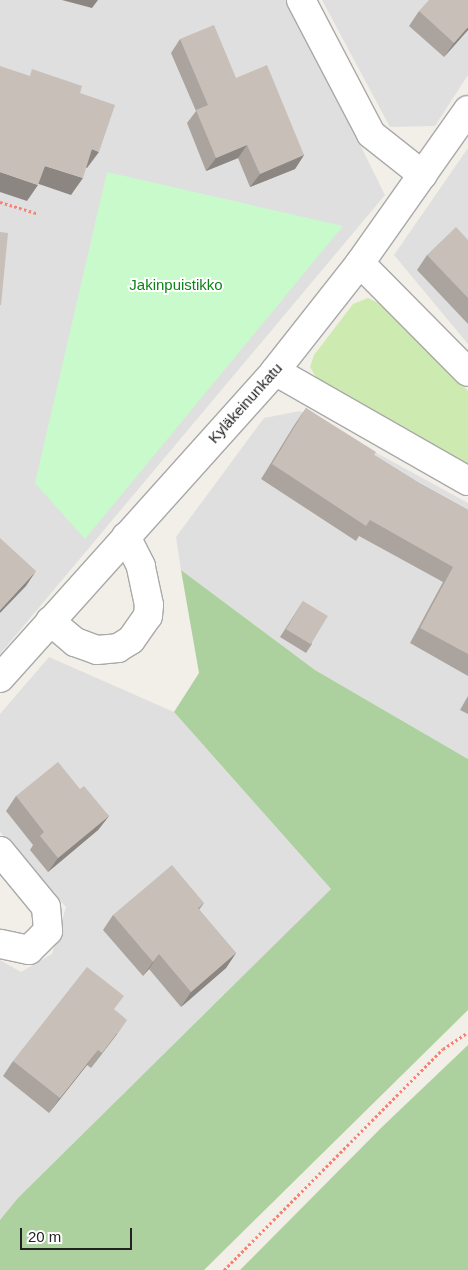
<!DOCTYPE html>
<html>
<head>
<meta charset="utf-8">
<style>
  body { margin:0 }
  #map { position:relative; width:468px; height:1270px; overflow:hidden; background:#f2efe9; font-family:Helvetica,sans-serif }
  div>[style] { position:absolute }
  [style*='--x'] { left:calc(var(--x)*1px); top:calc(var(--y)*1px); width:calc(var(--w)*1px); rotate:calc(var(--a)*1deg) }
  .residential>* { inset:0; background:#e0dfdf }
  .grass>* { inset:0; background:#cdebb0 }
  .forest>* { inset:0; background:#add19e }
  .park>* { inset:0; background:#c8facc }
  .path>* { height:3px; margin-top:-1.5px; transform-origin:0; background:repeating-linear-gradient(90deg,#fa8072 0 2.5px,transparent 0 5px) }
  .roads { filter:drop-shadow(1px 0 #a9a9a9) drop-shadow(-1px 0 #a9a9a9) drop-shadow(0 1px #a9a9a9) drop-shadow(0 -1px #a9a9a9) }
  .minor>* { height:28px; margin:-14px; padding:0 14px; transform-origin:14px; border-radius:14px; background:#fff }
  .wall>* { inset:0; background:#aba49e }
  .shaded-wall>* { inset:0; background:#8b8681 }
  .building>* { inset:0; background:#c7bfb8; transform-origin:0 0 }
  span { translate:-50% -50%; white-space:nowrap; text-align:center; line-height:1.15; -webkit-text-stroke:4px #fff; paint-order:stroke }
  .park-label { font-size:15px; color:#0c8416 }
  .street-label { font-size:15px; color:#222 }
  .scale { position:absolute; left:20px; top:1228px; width:112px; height:22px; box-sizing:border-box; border:2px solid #222; border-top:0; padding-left:6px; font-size:15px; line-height:18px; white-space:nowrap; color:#222; -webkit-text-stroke:4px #fff; paint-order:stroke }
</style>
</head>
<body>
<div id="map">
  <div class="residential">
    <div style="clip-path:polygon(0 0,288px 0,385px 195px,0 654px)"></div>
    <div style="clip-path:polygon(322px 0,468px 0,468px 75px,435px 126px,390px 127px)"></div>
    <div style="clip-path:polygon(468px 148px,468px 344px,394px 255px)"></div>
    <div style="clip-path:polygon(300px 411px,468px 503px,468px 759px,315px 670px,181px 570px,176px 537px,264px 418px)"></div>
    <div style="clip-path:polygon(49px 657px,174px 712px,331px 889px,0 1220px,0 960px,21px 972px,52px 954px,66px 907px,0 832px,0 714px)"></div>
  </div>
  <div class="grass">
    <div style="clip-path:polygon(368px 298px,382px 305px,468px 391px,468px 467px,317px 379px,310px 367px,314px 355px,353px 304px)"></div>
  </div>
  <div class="forest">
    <div style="clip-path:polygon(181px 570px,315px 670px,468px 759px,468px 1010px,204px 1270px,0 1270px,0 1220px,18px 1198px,331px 889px,174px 712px,199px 673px)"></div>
    <div style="clip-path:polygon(468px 1045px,468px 1270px,240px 1270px,383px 1126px)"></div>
  </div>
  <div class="park">
    <div style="clip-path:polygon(107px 172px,343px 226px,85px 539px,35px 483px)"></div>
  </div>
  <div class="path">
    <div style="--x:0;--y:202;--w:38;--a:17"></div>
    <div style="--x:224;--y:1270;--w:311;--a:-45.3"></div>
    <div style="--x:443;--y:1049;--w:30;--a:-34"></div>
  </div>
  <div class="roads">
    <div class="minor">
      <div style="--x:301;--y:0;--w:151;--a:62.4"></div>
      <div style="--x:371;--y:134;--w:66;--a:38.3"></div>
      <div style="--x:360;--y:263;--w:153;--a:45.3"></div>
      <div style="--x:275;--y:371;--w:222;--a:29.7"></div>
      <div style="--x:50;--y:621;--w:33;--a:40"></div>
      <div style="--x:75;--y:642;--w:23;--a:20"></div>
      <div style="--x:97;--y:650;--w:21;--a:-5"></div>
      <div style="--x:118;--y:648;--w:15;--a:-32"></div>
      <div style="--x:131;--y:640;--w:29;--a:-55"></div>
      <div style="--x:148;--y:616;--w:11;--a:-85"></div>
      <div style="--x:149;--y:605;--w:40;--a:-102"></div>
      <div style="--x:141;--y:566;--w:33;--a:-117"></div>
      <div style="--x:0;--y:678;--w:412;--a:-48.1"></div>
      <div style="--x:275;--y:371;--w:137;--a:-51.8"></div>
      <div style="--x:360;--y:263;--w:187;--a:-54.8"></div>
      <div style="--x:0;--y:851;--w:72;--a:50.6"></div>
      <div style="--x:46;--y:907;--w:24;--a:85"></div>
      <div style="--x:48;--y:931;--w:27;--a:135"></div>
      <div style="--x:29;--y:950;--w:30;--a:-168"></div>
    </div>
  </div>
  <div class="wall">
    <div style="clip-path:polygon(419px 11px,468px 30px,444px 57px,409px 26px)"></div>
    <div style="clip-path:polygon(180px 39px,236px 78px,304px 155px,295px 169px,250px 187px,238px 158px,206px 171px,187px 123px,196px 111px,171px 53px)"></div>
    <div style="clip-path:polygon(468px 240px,468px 324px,417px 270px,427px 255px)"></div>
    <div style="clip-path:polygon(306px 408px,374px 455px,419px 483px,468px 510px,468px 676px,410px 643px,443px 582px,359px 536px,356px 541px,261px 479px,295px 424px)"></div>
    <div style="clip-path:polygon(303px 601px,312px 644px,306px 653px,280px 637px)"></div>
    <div style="clip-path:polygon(468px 696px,468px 714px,460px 710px)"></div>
    <div style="clip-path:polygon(80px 789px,109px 816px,98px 830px,48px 872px,30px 850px,33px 845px,6px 811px,16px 796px)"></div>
    <div style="clip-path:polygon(204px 903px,199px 910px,236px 953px,226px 968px,181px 1007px,149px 969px,143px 976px,103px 930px,113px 915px)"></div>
    <div style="clip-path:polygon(115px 1010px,117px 1034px,91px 1068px,87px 1065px,49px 1113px,3px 1076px,13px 1061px)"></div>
  </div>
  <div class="shaded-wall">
    <div style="clip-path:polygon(62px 0,98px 0,92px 8px)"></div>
    <div style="clip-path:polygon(468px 27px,468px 30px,444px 57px,454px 43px)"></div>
    <div style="clip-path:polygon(247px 145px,238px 158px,206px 171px,216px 158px)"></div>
    <div style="clip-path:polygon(92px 149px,99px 152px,87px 168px,81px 166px)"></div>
    <div style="clip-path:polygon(304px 155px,295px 169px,250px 187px,260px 174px)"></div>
    <div style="clip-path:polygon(45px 166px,83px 178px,71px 195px,33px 182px)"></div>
    <div style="clip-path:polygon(0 172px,38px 185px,27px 201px,0 192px)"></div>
    <div style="clip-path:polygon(36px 571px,26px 586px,0 613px,0 610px)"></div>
    <div style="clip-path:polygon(109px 816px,98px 830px,48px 872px,58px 858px)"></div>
    <div style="clip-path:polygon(236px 953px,226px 968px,181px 1007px,191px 992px)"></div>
    <div style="clip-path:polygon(159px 954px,149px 969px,143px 976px,153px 962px)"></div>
    <div style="clip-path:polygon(127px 1020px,117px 1034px,91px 1068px,102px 1053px)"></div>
    <div style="clip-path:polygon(98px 1050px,87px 1065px,49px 1113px,60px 1098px)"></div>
  </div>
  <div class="building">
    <div style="clip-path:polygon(429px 0,468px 0,468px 27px,454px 43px,419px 11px)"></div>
    <div style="clip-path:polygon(214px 25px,236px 78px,267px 65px,304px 155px,260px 174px,247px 145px,216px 158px,196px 110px,208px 105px,180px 39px)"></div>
    <div style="clip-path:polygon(0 66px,30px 76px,32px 69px,82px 86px,80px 93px,115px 105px,99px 152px,92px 149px,83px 178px,45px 166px,38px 185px,0 172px)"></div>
    <div style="clip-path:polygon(456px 227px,468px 240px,468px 298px,427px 255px)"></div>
    <div style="clip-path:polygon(0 232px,8px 233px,1px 305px,0 305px)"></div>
    <div style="clip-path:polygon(306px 408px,376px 452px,374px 455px,419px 483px,468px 510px,468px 654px,420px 628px,453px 567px,370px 520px,366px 526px,272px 464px)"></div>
    <div style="clip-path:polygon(0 538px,36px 571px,0 610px)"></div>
    <div style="left:303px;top:601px;width:29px;height:33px;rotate:31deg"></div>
    <div style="clip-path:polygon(58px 762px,80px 789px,84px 786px,109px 816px,58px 858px,40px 836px,44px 832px,16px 796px)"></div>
    <div style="clip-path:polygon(172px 865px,204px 903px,198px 908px,236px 953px,191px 992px,159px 954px,153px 962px,113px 915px)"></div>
    <div style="clip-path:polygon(87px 967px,124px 996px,114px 1009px,127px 1020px,102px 1053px,98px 1050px,60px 1098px,13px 1061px)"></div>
  </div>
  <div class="park-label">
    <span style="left:176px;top:285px">Jakinpuistikko</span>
  </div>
  <div class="street-label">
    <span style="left:245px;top:403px;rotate:-48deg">Kyläkeinunkatu</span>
  </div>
  <div class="scale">20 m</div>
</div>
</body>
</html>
